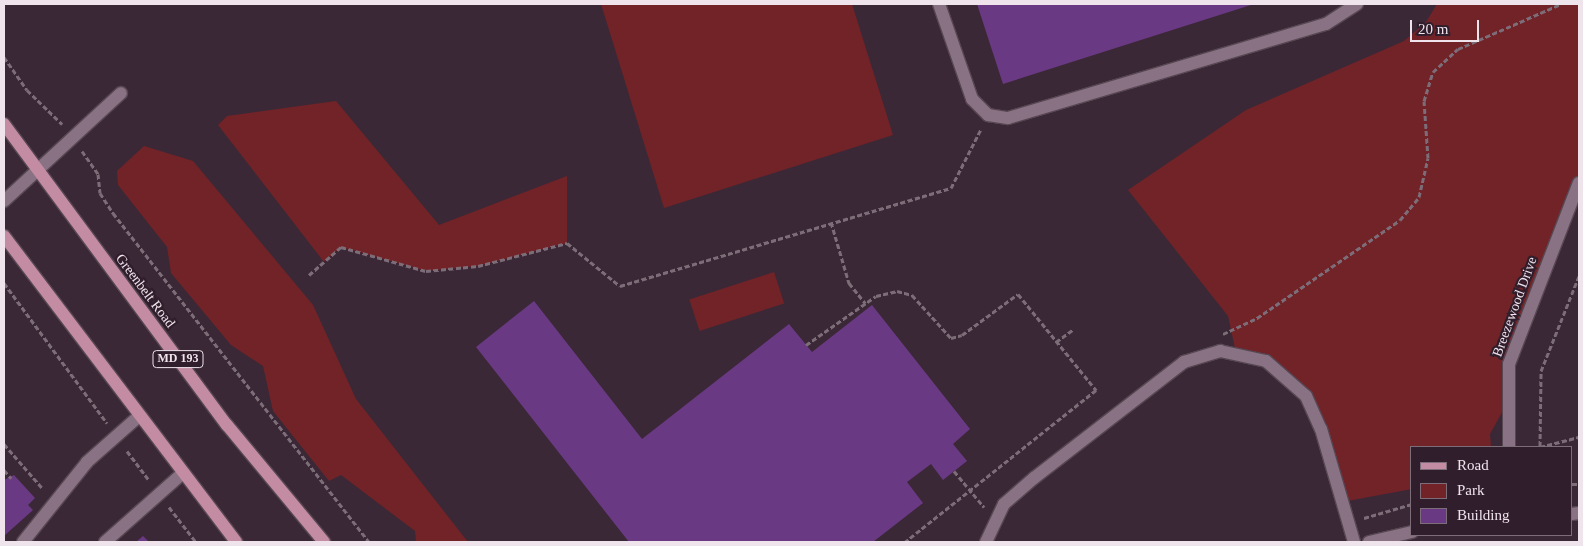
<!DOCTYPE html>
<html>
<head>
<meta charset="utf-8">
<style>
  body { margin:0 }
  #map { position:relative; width:1583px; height:546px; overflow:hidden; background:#3b2836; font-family:"Times New Roman",serif }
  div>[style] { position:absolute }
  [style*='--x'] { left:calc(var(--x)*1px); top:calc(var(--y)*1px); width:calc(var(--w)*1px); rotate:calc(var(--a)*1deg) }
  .green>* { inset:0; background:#712327; transform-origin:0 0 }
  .building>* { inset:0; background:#6a3983 }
  .path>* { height:3px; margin-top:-1.5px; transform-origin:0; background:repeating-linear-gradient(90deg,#7d6d79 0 5px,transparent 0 7.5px) }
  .roads { filter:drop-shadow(1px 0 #574753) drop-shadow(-1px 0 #574753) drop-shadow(0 1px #574753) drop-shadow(0 -1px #574753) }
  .minor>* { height:12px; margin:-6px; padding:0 6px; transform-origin:6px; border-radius:6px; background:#897283 }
  .major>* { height:12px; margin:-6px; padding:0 6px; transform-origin:6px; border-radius:6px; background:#c48ca2 }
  span { translate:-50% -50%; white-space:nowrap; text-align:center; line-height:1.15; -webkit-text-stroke:4.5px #301e2c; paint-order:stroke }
  .shield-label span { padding:1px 4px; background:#301e2c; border:1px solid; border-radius:4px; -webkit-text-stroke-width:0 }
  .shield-label { font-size:12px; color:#efe3ec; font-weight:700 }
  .street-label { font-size:14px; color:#efe3ec }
  .frame { position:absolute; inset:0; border:5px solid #efe3ec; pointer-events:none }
  .legend { position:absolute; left:1410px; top:446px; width:162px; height:90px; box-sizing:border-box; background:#301e2c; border:1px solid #7c6d79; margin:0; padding:6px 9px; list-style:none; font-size:15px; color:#efe3ec }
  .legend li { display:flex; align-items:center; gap:10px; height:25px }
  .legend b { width:25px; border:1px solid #7c6d79 }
  .scale { position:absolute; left:1410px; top:20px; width:69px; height:22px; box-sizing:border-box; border:2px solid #efe3ec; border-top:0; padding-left:6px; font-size:15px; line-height:18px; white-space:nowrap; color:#efe3ec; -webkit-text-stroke:4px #301e2c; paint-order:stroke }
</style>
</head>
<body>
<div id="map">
  <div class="green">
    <div style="clip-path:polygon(601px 4px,852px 4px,893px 135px,664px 208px)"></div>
    <div style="clip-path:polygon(1437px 4px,1579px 4px,1579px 183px,1517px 336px,1506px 405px,1490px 434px,1491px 447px,1412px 447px,1412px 489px,1342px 502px,1321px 429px,1294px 382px,1236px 353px,1228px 316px,1128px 190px,1246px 110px,1404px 41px,1426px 22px)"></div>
    <div style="clip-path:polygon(336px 101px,439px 225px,567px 176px,567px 243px,478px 266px,426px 271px,341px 247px,324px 262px,218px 125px,227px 116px)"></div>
    <div style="clip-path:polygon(144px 146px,193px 161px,313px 305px,356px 399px,468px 542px,416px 542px,415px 531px,341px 475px,329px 481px,273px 411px,263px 366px,231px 345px,171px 273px,167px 247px,118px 185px,117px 171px)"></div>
    <div style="left:774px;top:272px;width:33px;height:89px;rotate:72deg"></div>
  </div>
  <div class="building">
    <div style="clip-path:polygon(977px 4px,1254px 4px,1003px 84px)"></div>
    <div style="clip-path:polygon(534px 301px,642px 439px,789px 324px,812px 352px,872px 305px,970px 429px,953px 444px,967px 461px,943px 480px,931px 464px,907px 482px,923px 503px,873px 542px,629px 542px,476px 347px)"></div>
    <div style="clip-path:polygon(14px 475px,35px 498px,28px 505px,33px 510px,4px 536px,4px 480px)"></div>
    <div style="clip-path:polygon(143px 536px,149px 542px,136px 542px)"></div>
  </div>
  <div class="path">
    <div style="--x:4;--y:57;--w:40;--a:55.1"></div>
    <div style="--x:27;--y:90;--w:49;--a:44.2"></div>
    <div style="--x:82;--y:151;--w:28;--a:55"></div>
    <div style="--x:98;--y:174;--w:19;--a:84"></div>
    <div style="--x:100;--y:193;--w:24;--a:57"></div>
    <div style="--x:113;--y:213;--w:417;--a:52.1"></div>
    <div style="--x:831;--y:222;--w:64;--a:73.6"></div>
    <div style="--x:849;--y:283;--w:26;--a:51"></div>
    <div style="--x:309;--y:275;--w:43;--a:-41.2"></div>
    <div style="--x:341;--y:247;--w:88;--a:15.8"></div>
    <div style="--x:426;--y:271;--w:52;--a:-5.5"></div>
    <div style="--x:478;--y:266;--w:92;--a:-14.5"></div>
    <div style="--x:567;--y:243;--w:68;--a:39.1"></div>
    <div style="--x:620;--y:286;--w:345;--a:-16.5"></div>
    <div style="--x:951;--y:188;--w:66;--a:-63"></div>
    <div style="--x:4;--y:283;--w:174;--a:53.7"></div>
    <div style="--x:1223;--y:334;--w:38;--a:-25"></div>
    <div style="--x:1257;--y:318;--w:173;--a:-34.4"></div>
    <div style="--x:1400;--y:220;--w:30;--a:-50"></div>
    <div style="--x:1419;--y:197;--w:40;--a:-77"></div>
    <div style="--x:1428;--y:158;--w:57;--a:-94"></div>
    <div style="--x:1424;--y:101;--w:30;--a:-73"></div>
    <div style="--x:1433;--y:72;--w:34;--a:-43"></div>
    <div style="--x:1458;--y:49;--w:112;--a:-23.6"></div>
    <div style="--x:1056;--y:342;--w:22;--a:-36"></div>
    <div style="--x:806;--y:345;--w:85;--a:-35"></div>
    <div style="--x:876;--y:296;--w:22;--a:-13"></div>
    <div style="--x:897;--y:291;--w:16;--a:15"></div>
    <div style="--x:912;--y:295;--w:58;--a:47.8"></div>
    <div style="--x:951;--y:338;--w:11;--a:-15"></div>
    <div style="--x:962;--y:335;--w:69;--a:-36.2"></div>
    <div style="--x:1018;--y:294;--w:124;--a:50.9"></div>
    <div style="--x:1096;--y:390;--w:244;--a:141.5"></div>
    <div style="--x:4;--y:444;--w:60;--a:49.1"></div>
    <div style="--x:1540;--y:446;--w:75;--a:-89.2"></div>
    <div style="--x:1541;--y:371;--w:102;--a:-68.2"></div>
    <div style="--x:1540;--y:447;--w:40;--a:-14.4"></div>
    <div style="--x:127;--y:451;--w:36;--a:53"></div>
    <div style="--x:4;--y:470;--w:11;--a:49"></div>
    <div style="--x:954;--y:471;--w:47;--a:50.2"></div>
    <div style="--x:1572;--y:484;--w:7;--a:0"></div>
    <div style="--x:169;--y:507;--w:44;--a:52.4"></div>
    <div style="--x:1364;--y:518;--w:50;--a:-16.3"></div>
  </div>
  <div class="roads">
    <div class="minor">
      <div style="--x:939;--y:4;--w:101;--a:70.8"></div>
      <div style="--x:972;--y:99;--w:23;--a:45"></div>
      <div style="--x:988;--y:115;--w:20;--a:9"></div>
      <div style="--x:1008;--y:118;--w:332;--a:-16.5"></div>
      <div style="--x:1326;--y:24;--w:37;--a:-33"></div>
      <div style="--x:4;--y:201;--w:159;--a:-42.7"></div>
      <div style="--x:1509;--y:447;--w:83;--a:-90"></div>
      <div style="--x:1509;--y:364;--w:194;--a:-68.9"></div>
      <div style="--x:1572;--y:514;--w:7;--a:-8"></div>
      <div style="--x:23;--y:542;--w:102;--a:-51.3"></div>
      <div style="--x:87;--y:462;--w:68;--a:-41.4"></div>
      <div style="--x:105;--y:542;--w:104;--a:-41.5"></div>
      <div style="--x:986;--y:542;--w:42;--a:-64.7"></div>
      <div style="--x:1004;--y:504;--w:40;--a:-41"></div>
      <div style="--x:1034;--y:478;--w:190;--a:-37.7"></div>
      <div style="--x:1184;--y:362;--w:38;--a:-17"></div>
      <div style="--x:1220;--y:351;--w:47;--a:12.3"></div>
      <div style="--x:1266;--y:361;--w:53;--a:41.2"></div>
      <div style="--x:1306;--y:396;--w:36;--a:66"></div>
      <div style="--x:1321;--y:429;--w:118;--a:73.7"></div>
      <div style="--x:1369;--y:542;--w:44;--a:-13.1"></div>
    </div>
    <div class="major">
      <div style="--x:4;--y:124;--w:375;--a:53.5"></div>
      <div style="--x:227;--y:425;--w:152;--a:50.3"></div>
      <div style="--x:4;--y:236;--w:384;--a:52.8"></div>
    </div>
  </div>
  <div class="shield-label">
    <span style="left:178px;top:359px">MD 193</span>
  </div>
  <div class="street-label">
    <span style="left:145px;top:291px;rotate:53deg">Greenbelt Road</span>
    <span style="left:1515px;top:307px;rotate:-70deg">Breezewood Drive</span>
  </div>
  <div class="frame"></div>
  <ul class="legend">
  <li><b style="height:6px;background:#c48ca2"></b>Road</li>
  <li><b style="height:14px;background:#712327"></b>Park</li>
  <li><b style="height:14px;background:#6a3983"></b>Building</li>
  </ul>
  <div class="scale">20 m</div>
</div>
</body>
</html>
